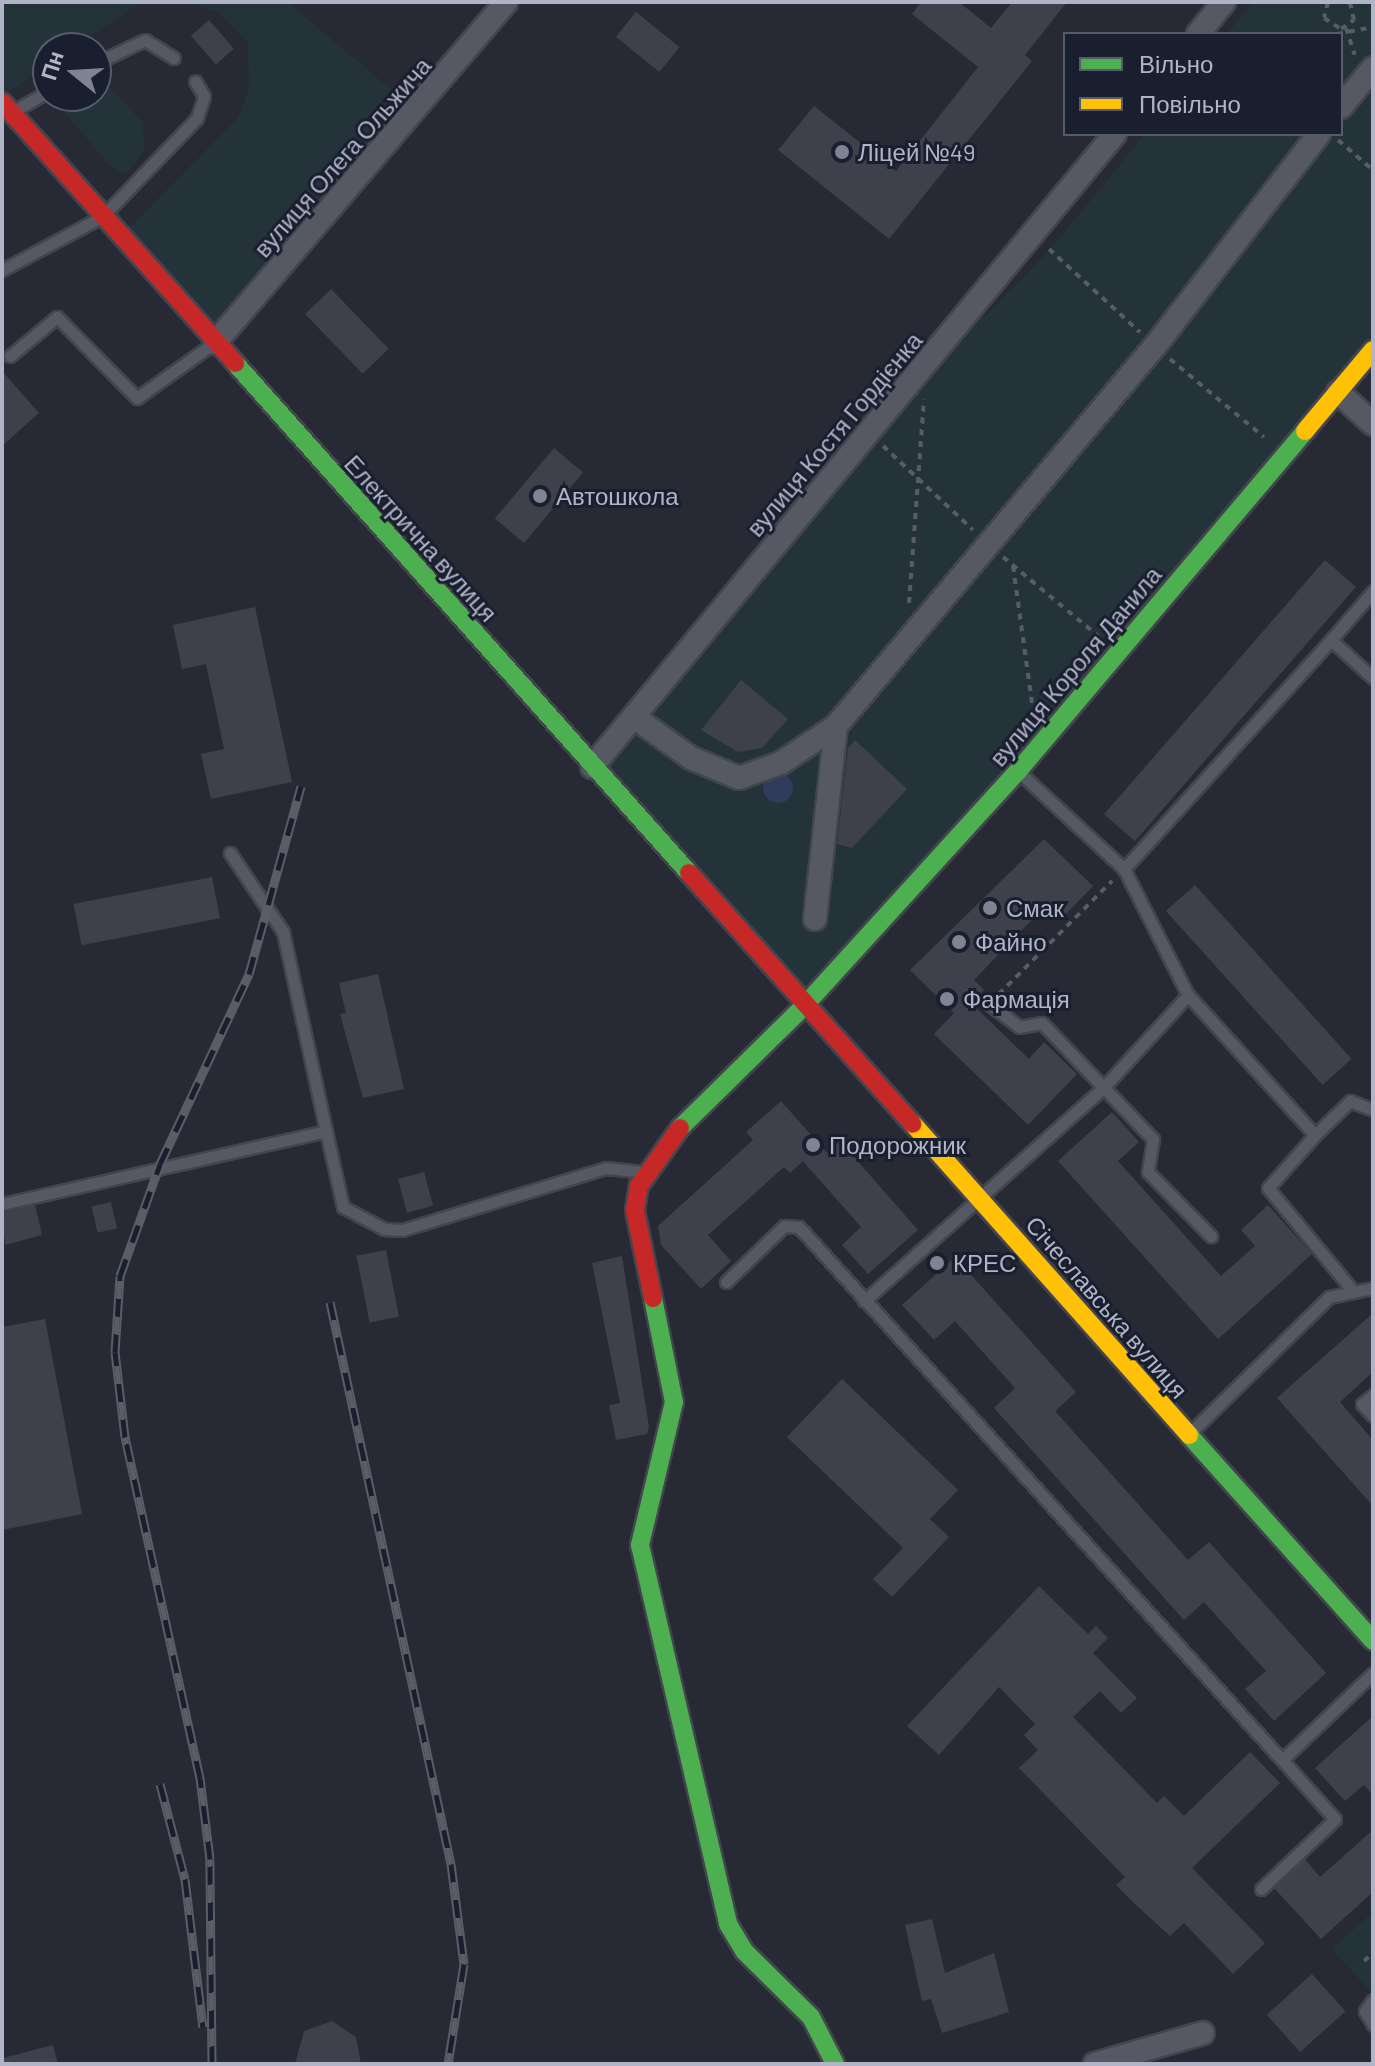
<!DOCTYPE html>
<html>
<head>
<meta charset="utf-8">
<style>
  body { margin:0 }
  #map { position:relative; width:1375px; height:2066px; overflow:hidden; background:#272a34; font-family:Barlow,sans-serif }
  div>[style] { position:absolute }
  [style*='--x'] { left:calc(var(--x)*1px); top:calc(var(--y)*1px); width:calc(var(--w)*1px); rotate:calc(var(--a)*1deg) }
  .green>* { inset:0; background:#24333a }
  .water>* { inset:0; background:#313b5c }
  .round { border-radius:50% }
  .building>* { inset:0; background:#3e414b; transform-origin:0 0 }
  .path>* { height:4px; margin-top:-2px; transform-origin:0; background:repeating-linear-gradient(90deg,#585c66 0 6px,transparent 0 12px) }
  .roads { filter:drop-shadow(2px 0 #43454d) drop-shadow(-2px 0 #43454d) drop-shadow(0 2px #43454d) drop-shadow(0 -2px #43454d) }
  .lane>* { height:11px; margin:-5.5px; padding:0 5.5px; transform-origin:5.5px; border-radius:5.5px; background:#565963 }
  .street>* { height:22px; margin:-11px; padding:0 11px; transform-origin:11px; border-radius:11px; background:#565963 }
  .fast>* { height:18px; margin:-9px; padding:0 9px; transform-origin:9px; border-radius:9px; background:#4caf50 }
  .slow>* { height:18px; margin:-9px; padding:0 9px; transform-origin:9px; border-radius:9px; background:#ffc107 }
  .jam>* { height:18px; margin:-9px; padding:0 9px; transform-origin:9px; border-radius:9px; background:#c62828 }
  .rail>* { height:9px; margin-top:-4.5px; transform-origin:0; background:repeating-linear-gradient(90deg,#1a1f2f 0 18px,#5a5d66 0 36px); box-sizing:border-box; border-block:2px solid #5a5d66 }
  .dots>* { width:22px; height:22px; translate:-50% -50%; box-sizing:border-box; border:4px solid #1a1f2f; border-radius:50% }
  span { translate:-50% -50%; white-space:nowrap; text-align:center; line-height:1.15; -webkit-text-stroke:6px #1a1f2f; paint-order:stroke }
  .poi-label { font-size:24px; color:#afb4c7 }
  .left { translate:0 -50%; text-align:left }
  .street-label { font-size:24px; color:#afb4c7 }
  .frame { position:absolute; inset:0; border:4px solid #afb4c7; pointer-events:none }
  .legend { position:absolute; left:1063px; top:32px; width:280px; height:104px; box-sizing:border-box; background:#1a1f2f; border:2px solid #565b6c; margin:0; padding:10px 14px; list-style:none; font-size:24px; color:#afb4c7 }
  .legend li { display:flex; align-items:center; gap:16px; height:40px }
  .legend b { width:40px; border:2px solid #565b6c }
  .north { position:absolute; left:32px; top:32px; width:80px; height:80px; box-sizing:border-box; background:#1a1f2f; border:2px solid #565b6c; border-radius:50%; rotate:288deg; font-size:22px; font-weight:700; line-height:32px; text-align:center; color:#afb4c7 }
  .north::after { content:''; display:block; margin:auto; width:28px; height:36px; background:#7f8494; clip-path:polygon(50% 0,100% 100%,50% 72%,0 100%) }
</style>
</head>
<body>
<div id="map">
  <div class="green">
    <div style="clip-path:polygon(2px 2px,141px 2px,73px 48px,48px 48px,48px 65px,2px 96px)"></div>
    <div style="clip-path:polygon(187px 2px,287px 2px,418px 112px,215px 343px,120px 237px,238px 118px,249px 89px,248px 43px,218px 12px)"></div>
    <div style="clip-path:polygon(1253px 2px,1373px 2px,1373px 350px,805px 1005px,592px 767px,869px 433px,1050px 250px,1145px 134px,1341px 134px,1341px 34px,1227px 34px)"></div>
    <div style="clip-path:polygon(96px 82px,108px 85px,143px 123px,144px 150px,126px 174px,110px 166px,57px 103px,58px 96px,96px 96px)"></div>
    <div style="clip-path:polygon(1373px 1912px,1373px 1992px,1372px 1993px,1332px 1949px)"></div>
  </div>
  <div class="water">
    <div class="round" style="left:763px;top:773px;width:30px;height:30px"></div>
  </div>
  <div class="building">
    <div style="clip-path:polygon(921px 2px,959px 2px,991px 28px,1012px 2px,1067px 2px,1025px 55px,1032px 61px,889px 239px,778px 150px,814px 106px,896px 171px,978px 67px,912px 14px)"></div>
    <div style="left:636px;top:12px;width:56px;height:32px;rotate:39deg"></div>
    <div style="left:209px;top:20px;width:38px;height:24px;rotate:49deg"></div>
    <div style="left:331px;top:289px;width:83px;height:36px;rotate:46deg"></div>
    <div style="clip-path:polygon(2px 371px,39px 413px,2px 446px)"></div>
    <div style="left:554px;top:448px;width:38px;height:92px;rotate:40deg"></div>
    <div style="left:1325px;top:560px;width:41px;height:337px;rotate:41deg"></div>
    <div style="clip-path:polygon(255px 607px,292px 782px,211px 799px,201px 754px,224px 749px,206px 664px,182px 669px,173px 625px)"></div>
    <div style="clip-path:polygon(741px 680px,788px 719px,762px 748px,738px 752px,701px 730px)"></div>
    <div style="clip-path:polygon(855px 740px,907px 789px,852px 848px,837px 844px,848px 748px)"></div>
    <div style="clip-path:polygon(1044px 839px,1093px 886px,1064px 916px,1049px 902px,974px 980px,984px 990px,971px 1003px,1029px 1059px,1044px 1042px,1077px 1074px,1028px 1125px,934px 1034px,954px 1013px,910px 970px)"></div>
    <div style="left:212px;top:877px;width:42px;height:141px;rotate:79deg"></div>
    <div style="left:1195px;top:885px;width:234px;height:39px;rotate:48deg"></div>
    <div style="clip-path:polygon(378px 974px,404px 1089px,363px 1098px,340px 1014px,346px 1013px,339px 983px)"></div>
    <div style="clip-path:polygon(781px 1101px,827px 1153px,840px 1141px,918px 1230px,868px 1274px,842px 1245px,861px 1227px,803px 1161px,790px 1173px,784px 1167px,708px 1235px,731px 1261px,701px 1289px,661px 1245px,658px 1226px,753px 1140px,746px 1132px)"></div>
    <div style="clip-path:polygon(1112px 1112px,1139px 1142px,1118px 1161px,1221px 1276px,1255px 1246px,1241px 1230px,1268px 1205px,1312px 1254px,1218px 1339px,1058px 1161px)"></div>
    <div style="left:424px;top:1172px;width:35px;height:27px;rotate:75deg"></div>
    <div style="left:111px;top:1202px;width:27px;height:20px;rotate:77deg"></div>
    <div style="clip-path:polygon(35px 1205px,42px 1235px,5px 1245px,2px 1213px)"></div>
    <div style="left:386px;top:1250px;width:68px;height:30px;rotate:79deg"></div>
    <div style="clip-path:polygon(622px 1256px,649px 1427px,647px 1434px,616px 1440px,609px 1405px,620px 1403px,592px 1263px)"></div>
    <div style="clip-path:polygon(955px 1257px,1076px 1392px,1055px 1411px,1188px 1560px,1209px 1542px,1326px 1673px,1274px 1721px,1245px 1689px,1266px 1671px,1204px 1602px,1184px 1620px,994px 1408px,1015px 1388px,955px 1321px,934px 1340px,902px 1305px)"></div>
    <div style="clip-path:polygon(1373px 1313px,1373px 1372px,1340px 1402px,1373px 1440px,1373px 1506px,1277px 1398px)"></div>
    <div style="clip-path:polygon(45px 1319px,82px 1514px,2px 1530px,2px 1327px)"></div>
    <div style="clip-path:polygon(842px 1379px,958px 1490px,930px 1519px,949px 1537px,892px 1597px,873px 1579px,903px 1548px,787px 1437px)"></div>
    <div style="clip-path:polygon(1039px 1586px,1088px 1634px,1096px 1626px,1108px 1638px,1093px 1653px,1137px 1698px,1121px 1713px,1100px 1691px,1073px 1717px,1157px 1803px,1164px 1796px,1184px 1816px,1250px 1752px,1280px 1783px,1192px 1868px,1265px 1943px,1233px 1974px,1184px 1923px,1170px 1936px,1135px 1904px,1116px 1885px,1125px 1877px,1019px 1768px,1038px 1750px,1024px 1735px,1035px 1724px,999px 1687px,939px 1755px,907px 1726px)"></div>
    <div style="clip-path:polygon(1373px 1716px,1373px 1795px,1364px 1785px,1345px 1801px,1315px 1768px)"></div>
    <div style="clip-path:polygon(1373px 1830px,1373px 1892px,1321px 1939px,1274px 1888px,1305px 1859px,1320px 1877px)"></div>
    <div style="clip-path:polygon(932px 1919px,945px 1973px,994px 1953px,1009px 2012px,942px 2033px,931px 1999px,922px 2001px,905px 1925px)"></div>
    <div style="left:1312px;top:1974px;width:50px;height:61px;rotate:48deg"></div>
    <div style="clip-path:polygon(332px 2021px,356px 2037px,361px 2064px,295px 2064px,304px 2031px)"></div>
    <div style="clip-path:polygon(53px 2045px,58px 2064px,4px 2064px,3px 2058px)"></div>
  </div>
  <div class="path">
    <div style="--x:1328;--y:2;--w:16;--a:104"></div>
    <div style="--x:1324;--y:18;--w:20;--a:33"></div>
    <div style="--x:1341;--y:29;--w:16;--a:-35"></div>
    <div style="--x:1354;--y:20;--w:18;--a:-103"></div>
    <div style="--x:1346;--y:28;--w:28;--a:72"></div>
    <div style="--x:1337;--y:34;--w:37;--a:-11"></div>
    <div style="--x:1338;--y:140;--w:46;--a:40.6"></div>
    <div style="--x:1049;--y:249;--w:123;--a:42.4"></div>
    <div style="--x:1170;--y:359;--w:122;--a:39.7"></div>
    <div style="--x:883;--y:446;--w:123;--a:43"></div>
    <div style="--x:1003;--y:557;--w:124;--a:39.7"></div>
    <div style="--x:1013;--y:566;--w:145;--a:82.1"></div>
    <div style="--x:909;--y:603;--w:204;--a:-85.8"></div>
    <div style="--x:999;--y:994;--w:160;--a:-45"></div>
    <div style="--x:1364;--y:1961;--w:12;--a:-42"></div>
  </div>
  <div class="roads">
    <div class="lane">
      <div style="--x:96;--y:63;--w:54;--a:-25.1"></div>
      <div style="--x:145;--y:40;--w:34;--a:32"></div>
      <div style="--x:14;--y:111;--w:39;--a:-30"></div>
      <div style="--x:2;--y:270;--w:115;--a:-28.1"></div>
      <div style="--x:103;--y:216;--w:136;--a:-46.2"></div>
      <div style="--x:197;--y:118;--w:23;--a:-72"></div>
      <div style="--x:204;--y:96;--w:17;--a:-121"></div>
      <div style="--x:10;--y:356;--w:61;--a:-39.7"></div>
      <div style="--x:57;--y:317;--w:114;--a:45.4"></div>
      <div style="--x:137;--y:398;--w:91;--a:-35.6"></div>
      <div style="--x:1331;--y:640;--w:65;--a:-49.4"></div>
      <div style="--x:1019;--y:772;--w:143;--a:42.7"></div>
      <div style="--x:1124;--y:869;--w:309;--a:-47.9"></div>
      <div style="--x:1331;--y:640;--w:57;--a:42.1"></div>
      <div style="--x:230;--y:853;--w:95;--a:56.1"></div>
      <div style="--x:283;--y:932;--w:204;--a:77.8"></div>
      <div style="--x:1124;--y:869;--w:141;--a:63.1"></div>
      <div style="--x:989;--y:1004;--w:38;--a:37"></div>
      <div style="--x:1019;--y:1027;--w:23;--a:-10"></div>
      <div style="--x:1042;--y:1023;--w:161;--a:46.3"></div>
      <div style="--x:1153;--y:1139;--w:33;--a:99"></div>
      <div style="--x:1148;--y:1172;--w:90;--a:45.5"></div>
      <div style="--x:1315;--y:1135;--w:71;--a:131.6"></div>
      <div style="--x:1268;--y:1188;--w:129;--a:50.4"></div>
      <div style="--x:2;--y:1204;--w:332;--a:-12.7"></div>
      <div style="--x:326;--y:1131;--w:78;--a:77.4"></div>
      <div style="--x:343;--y:1207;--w:47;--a:28.2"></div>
      <div style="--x:384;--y:1229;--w:18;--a:3"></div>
      <div style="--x:402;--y:1230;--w:213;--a:-16.9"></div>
      <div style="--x:606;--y:1168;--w:37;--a:6"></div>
      <div style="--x:726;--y:1282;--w:81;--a:-44"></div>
      <div style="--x:784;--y:1226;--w:15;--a:4"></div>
      <div style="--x:799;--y:1227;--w:719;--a:47.82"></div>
      <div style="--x:864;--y:1301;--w:320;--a:-41.7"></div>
      <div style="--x:1103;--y:1088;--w:126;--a:-47.6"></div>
      <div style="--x:1188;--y:995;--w:189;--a:47.8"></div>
      <div style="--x:1315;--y:1135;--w:49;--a:-44.2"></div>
      <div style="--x:1350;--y:1101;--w:25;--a:21"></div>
      <div style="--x:1373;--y:1395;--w:14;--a:141"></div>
      <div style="--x:1362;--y:1404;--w:16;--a:47"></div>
      <div style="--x:1191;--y:1432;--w:193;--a:-44.4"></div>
      <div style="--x:1329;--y:1297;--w:45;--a:-11.6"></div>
      <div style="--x:1261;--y:1889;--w:102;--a:-43.4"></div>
      <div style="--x:1335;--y:1819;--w:79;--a:-131.9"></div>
      <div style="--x:1282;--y:1760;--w:126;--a:-43.7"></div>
      <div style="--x:1373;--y:2000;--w:14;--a:126"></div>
      <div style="--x:1365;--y:2011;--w:16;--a:60"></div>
    </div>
    <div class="street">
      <div style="--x:1198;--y:34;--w:41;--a:-50.9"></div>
      <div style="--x:1341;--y:107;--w:50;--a:-50.6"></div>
      <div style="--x:215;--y:343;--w:448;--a:-49.5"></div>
      <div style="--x:1338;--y:392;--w:47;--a:42.4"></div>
      <div style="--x:634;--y:717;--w:70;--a:35.7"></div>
      <div style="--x:691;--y:758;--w:52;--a:22.6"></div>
      <div style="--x:739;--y:778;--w:45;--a:-19.7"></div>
      <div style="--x:781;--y:763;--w:66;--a:-33.9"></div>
      <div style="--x:592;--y:767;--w:821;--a:-50.44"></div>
      <div style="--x:815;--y:919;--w:194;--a:-83.8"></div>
      <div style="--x:836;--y:726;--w:496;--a:-50"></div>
      <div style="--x:1155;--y:346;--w:268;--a:-52.3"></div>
      <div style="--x:1095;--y:2064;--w:112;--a:-16"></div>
    </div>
    <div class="fast">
      <div style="--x:235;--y:363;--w:683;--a:48.32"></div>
      <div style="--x:680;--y:1128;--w:175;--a:-44.5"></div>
      <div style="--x:805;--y:1005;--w:316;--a:-47.7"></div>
      <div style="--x:1018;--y:771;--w:445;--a:-49.8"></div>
      <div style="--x:653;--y:1298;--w:106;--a:78.6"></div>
      <div style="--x:674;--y:1402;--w:147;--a:103.4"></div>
      <div style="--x:640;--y:1545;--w:389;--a:76.9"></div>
      <div style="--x:728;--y:1924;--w:31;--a:59"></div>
      <div style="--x:744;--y:1951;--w:94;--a:44.6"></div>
      <div style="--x:811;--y:2017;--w:53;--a:62.9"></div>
      <div style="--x:1189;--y:1435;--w:276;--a:48.2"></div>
    </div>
    <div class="slow">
      <div style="--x:1305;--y:431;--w:106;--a:-50"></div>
      <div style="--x:913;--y:1124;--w:416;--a:48.4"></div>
    </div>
    <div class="jam">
      <div style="--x:2;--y:102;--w:350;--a:48.2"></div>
      <div style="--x:689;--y:873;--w:336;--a:48.3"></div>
      <div style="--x:653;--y:1298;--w:90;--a:-101.6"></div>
      <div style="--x:635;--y:1210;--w:24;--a:-81"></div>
      <div style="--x:639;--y:1186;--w:71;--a:-54.7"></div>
    </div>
  </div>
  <div class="rail">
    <div style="--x:330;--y:1302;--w:575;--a:77.85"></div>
    <div style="--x:451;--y:1864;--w:101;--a:82.6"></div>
    <div style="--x:464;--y:1964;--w:101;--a:99.1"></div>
    <div style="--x:160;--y:1784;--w:98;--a:75.3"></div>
    <div style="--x:185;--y:1879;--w:149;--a:83.1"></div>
    <div style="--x:212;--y:2064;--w:205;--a:-90.6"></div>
    <div style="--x:210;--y:1859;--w:82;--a:-97"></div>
    <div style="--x:200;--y:1778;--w:349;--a:-102.4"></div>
    <div style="--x:125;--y:1437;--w:86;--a:-96.7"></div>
    <div style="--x:115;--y:1352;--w:76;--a:-86.2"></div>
    <div style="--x:120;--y:1276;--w:119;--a:-70.3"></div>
    <div style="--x:160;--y:1164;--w:210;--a:-64.9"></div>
    <div style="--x:249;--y:974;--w:195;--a:-74.5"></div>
  </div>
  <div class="dots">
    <div style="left:842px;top:152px;background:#7f8494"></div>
    <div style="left:540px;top:496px;background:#7f8494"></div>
    <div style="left:990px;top:908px;background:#7f8494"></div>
    <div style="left:959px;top:942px;background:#7f8494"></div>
    <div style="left:947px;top:999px;background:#7f8494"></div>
    <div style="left:813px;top:1145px;background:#7f8494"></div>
    <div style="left:937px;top:1263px;background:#7f8494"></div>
  </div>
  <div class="poi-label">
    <span class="left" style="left:858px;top:152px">Ліцей №49</span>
    <span class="left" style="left:556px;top:496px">Автошкола</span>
    <span class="left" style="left:1006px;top:908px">Смак</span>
    <span class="left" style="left:975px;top:942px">Файно</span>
    <span class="left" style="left:963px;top:999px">Фармація</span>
    <span class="left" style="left:829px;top:1145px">Подорожник</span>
    <span class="left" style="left:953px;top:1263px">КРЕС</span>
  </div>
  <div class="street-label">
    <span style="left:342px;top:157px;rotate:-49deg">вулиця Олега Ольжича</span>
    <span style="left:834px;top:434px;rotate:-50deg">вулиця Костя Гордієнка</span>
    <span style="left:421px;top:538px;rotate:48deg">Електрична вулиця</span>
    <span style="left:1075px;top:666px;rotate:-50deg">вулиця Короля Данила</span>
    <span style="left:1107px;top:1307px;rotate:49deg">Січеславська вулиця</span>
  </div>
  <div class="frame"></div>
  <ul class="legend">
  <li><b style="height:10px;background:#4caf50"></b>Вільно</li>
  <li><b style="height:10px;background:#ffc107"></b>Повільно</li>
  </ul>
  <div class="north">Пн</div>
</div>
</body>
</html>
